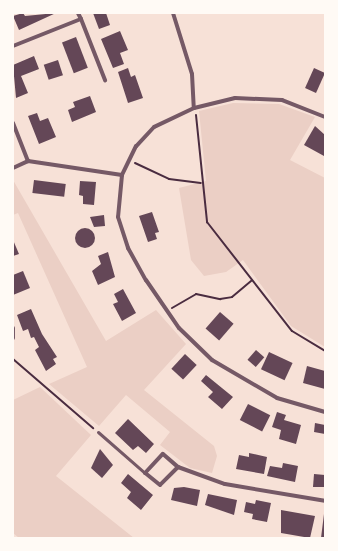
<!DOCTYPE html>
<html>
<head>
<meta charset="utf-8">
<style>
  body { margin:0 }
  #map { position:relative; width:338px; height:551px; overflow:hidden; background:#f7e1d7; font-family:"Source Sans 3",sans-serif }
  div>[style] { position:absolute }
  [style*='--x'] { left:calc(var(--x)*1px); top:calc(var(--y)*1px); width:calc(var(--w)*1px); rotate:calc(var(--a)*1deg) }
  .green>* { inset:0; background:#ebcfc5 }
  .building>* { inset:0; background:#644757; transform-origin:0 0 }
  .round { border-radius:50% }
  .path>* { height:2px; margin:-1px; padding:0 1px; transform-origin:1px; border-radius:1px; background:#4a2c40 }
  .service>* { height:3px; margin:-1.5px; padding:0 1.5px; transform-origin:1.5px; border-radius:1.5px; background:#755966 }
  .minor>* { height:4px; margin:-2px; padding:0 2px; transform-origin:2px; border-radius:2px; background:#755966 }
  span { translate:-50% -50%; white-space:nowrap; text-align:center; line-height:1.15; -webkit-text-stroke:3px #fffaf5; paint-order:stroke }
  .frame { position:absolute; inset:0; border:14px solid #fffaf5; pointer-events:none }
</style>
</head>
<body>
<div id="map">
  <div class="green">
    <div style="clip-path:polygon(233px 103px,279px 104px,315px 117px,290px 160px,325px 178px,325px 347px,291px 326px,243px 260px,226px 272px,204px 276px,191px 260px,179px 188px,206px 181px,199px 111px)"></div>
    <div style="clip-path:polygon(13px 180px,106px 341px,156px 310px,186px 344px,144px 390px,214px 446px,217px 456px,212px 473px,190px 468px,160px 445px,170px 432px,126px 395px,99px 426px,49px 384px,87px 367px,18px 213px,13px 215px)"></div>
    <div style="clip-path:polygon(40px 387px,91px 435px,56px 476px,134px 538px,19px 538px,13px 533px,13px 400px)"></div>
  </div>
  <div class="building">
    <div style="clip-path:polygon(23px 13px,25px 16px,56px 13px,19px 30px,13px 16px)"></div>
    <div style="clip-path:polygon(93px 13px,106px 13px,110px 25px,99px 29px)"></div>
    <div style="clip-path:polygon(120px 31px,128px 50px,120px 53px,124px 64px,113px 68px,101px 39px)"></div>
    <div style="left:76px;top:37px;width:33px;height:15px;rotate:69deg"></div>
    <div style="clip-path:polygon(34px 56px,39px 69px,21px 76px,28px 93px,16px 98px,13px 65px)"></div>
    <div style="left:58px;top:60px;width:16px;height:15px;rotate:72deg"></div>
    <div style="clip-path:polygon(128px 68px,131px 77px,135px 75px,143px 98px,128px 103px,118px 72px)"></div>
    <div style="left:314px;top:68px;width:12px;height:22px;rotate:24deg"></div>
    <div style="clip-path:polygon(90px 96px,96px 112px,72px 122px,68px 110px,75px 107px,73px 102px)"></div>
    <div style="clip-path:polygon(37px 113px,40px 121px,48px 118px,56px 137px,39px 144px,28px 116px)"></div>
    <div style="clip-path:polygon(315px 126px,325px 135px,324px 156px,304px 145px)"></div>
    <div style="left:34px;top:180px;width:32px;height:13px;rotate:7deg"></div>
    <div style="clip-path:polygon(80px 181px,96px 182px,94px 205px,83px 204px,83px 196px,79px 195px)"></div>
    <div style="clip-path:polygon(152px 212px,159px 232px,155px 233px,157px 239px,148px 242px,139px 216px)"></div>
    <div style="clip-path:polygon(104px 215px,105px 226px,94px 227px,90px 217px)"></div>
    <div class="round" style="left:75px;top:228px;width:20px;height:20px"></div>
    <div style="clip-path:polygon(13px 240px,19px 254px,13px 256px)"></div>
    <div style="clip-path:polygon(108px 252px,115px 277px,98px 285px,92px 271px,101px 264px,98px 256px)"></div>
    <div style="clip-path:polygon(23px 271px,30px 288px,13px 295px,13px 275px)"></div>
    <div style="clip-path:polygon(123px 289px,136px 313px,122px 321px,113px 304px,118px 302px,114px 294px)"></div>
    <div style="clip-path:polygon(31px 309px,42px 334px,57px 357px,53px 359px,56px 364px,46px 371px,35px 350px,39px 347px,34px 337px,31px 338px,28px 329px,23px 331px,17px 315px)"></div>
    <div style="left:220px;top:312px;width:18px;height:22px;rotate:41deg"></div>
    <div style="left:256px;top:350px;width:11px;height:13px;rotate:41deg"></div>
    <div style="left:269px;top:352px;width:26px;height:19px;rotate:25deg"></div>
    <div style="left:185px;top:354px;width:16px;height:20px;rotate:43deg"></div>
    <div style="clip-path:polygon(307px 366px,325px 371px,325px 389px,303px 383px)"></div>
    <div style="clip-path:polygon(206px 375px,233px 397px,222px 409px,208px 397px,213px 392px,201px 381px)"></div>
    <div style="left:248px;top:404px;width:25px;height:18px;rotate:27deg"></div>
    <div style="clip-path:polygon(277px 412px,286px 415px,284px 420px,301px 425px,296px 444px,279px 439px,281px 430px,272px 427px)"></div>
    <div style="clip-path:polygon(128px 419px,154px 444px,146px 453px,138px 446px,133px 450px,115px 433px)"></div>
    <div style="clip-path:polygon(315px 423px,325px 425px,325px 434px,314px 432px)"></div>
    <div style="clip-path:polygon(100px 449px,113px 465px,102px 478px,91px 468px)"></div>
    <div style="clip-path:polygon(249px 453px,267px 457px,264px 474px,236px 469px,239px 455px,249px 457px)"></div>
    <div style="clip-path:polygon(283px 463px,298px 466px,295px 482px,267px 476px,270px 466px,282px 468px)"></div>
    <div style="clip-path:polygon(128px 474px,153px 495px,141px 510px,127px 498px,131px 492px,121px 483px)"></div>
    <div style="clip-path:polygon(314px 474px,325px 475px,325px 487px,313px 487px)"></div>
    <div style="clip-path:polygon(184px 487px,200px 490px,197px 506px,171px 500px,174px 488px)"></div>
    <div style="clip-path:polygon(208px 494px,237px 500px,234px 515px,205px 505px)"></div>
    <div style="clip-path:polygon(256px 500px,271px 503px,267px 522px,252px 519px,253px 514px,244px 512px,246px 502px,255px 504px)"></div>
    <div style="clip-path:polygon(281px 510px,315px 516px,310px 538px,281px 533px)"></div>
    <div style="clip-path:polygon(324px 514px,325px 538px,321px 538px)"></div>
  </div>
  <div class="path">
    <div style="--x:196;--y:115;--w:108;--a:84.1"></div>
    <div style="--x:207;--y:222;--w:138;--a:52.1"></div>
    <div style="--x:292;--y:331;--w:39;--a:31"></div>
    <div style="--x:135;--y:163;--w:38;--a:25"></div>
    <div style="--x:169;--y:179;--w:32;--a:7"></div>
    <div style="--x:172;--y:308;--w:28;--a:-30"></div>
    <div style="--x:196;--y:294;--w:25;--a:12"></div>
    <div style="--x:220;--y:299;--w:12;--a:-9"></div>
    <div style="--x:232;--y:297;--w:26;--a:-40"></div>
    <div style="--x:13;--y:359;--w:106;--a:40.8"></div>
  </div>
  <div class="service">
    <div style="--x:98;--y:432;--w:62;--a:41.1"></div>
  </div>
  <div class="minor">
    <div style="--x:173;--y:13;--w:64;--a:72.7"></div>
    <div style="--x:192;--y:74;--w:34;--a:87"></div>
    <div style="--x:81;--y:19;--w:66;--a:68.5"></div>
    <div style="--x:13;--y:46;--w:73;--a:-21.7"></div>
    <div style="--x:81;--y:19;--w:7;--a:-117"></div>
    <div style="--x:325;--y:117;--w:46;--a:-158.4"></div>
    <div style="--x:282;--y:100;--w:47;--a:-177.6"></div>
    <div style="--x:235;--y:98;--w:42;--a:166.3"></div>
    <div style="--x:194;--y:108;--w:44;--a:154.6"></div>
    <div style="--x:154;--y:127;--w:26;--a:133"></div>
    <div style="--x:136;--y:146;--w:32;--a:116"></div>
    <div style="--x:122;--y:175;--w:42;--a:95.4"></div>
    <div style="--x:118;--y:217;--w:33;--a:72"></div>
    <div style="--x:128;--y:248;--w:37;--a:61"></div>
    <div style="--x:146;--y:280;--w:58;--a:55.5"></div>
    <div style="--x:179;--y:328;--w:46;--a:44.1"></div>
    <div style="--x:212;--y:360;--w:75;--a:30.3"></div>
    <div style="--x:277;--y:398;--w:50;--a:16.3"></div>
    <div style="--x:13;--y:123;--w:41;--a:68.5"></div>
    <div style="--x:13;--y:168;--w:17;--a:-25"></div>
    <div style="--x:28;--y:161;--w:95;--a:8.5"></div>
    <div style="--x:13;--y:328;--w:10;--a:90"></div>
    <div style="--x:178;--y:467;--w:25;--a:135"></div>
    <div style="--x:160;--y:485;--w:19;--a:-141"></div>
    <div style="--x:145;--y:473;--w:26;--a:-47"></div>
    <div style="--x:163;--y:454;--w:20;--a:41"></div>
    <div style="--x:178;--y:467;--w:50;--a:19.9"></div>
    <div style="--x:225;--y:484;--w:101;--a:9.6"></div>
  </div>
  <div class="frame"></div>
</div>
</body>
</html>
